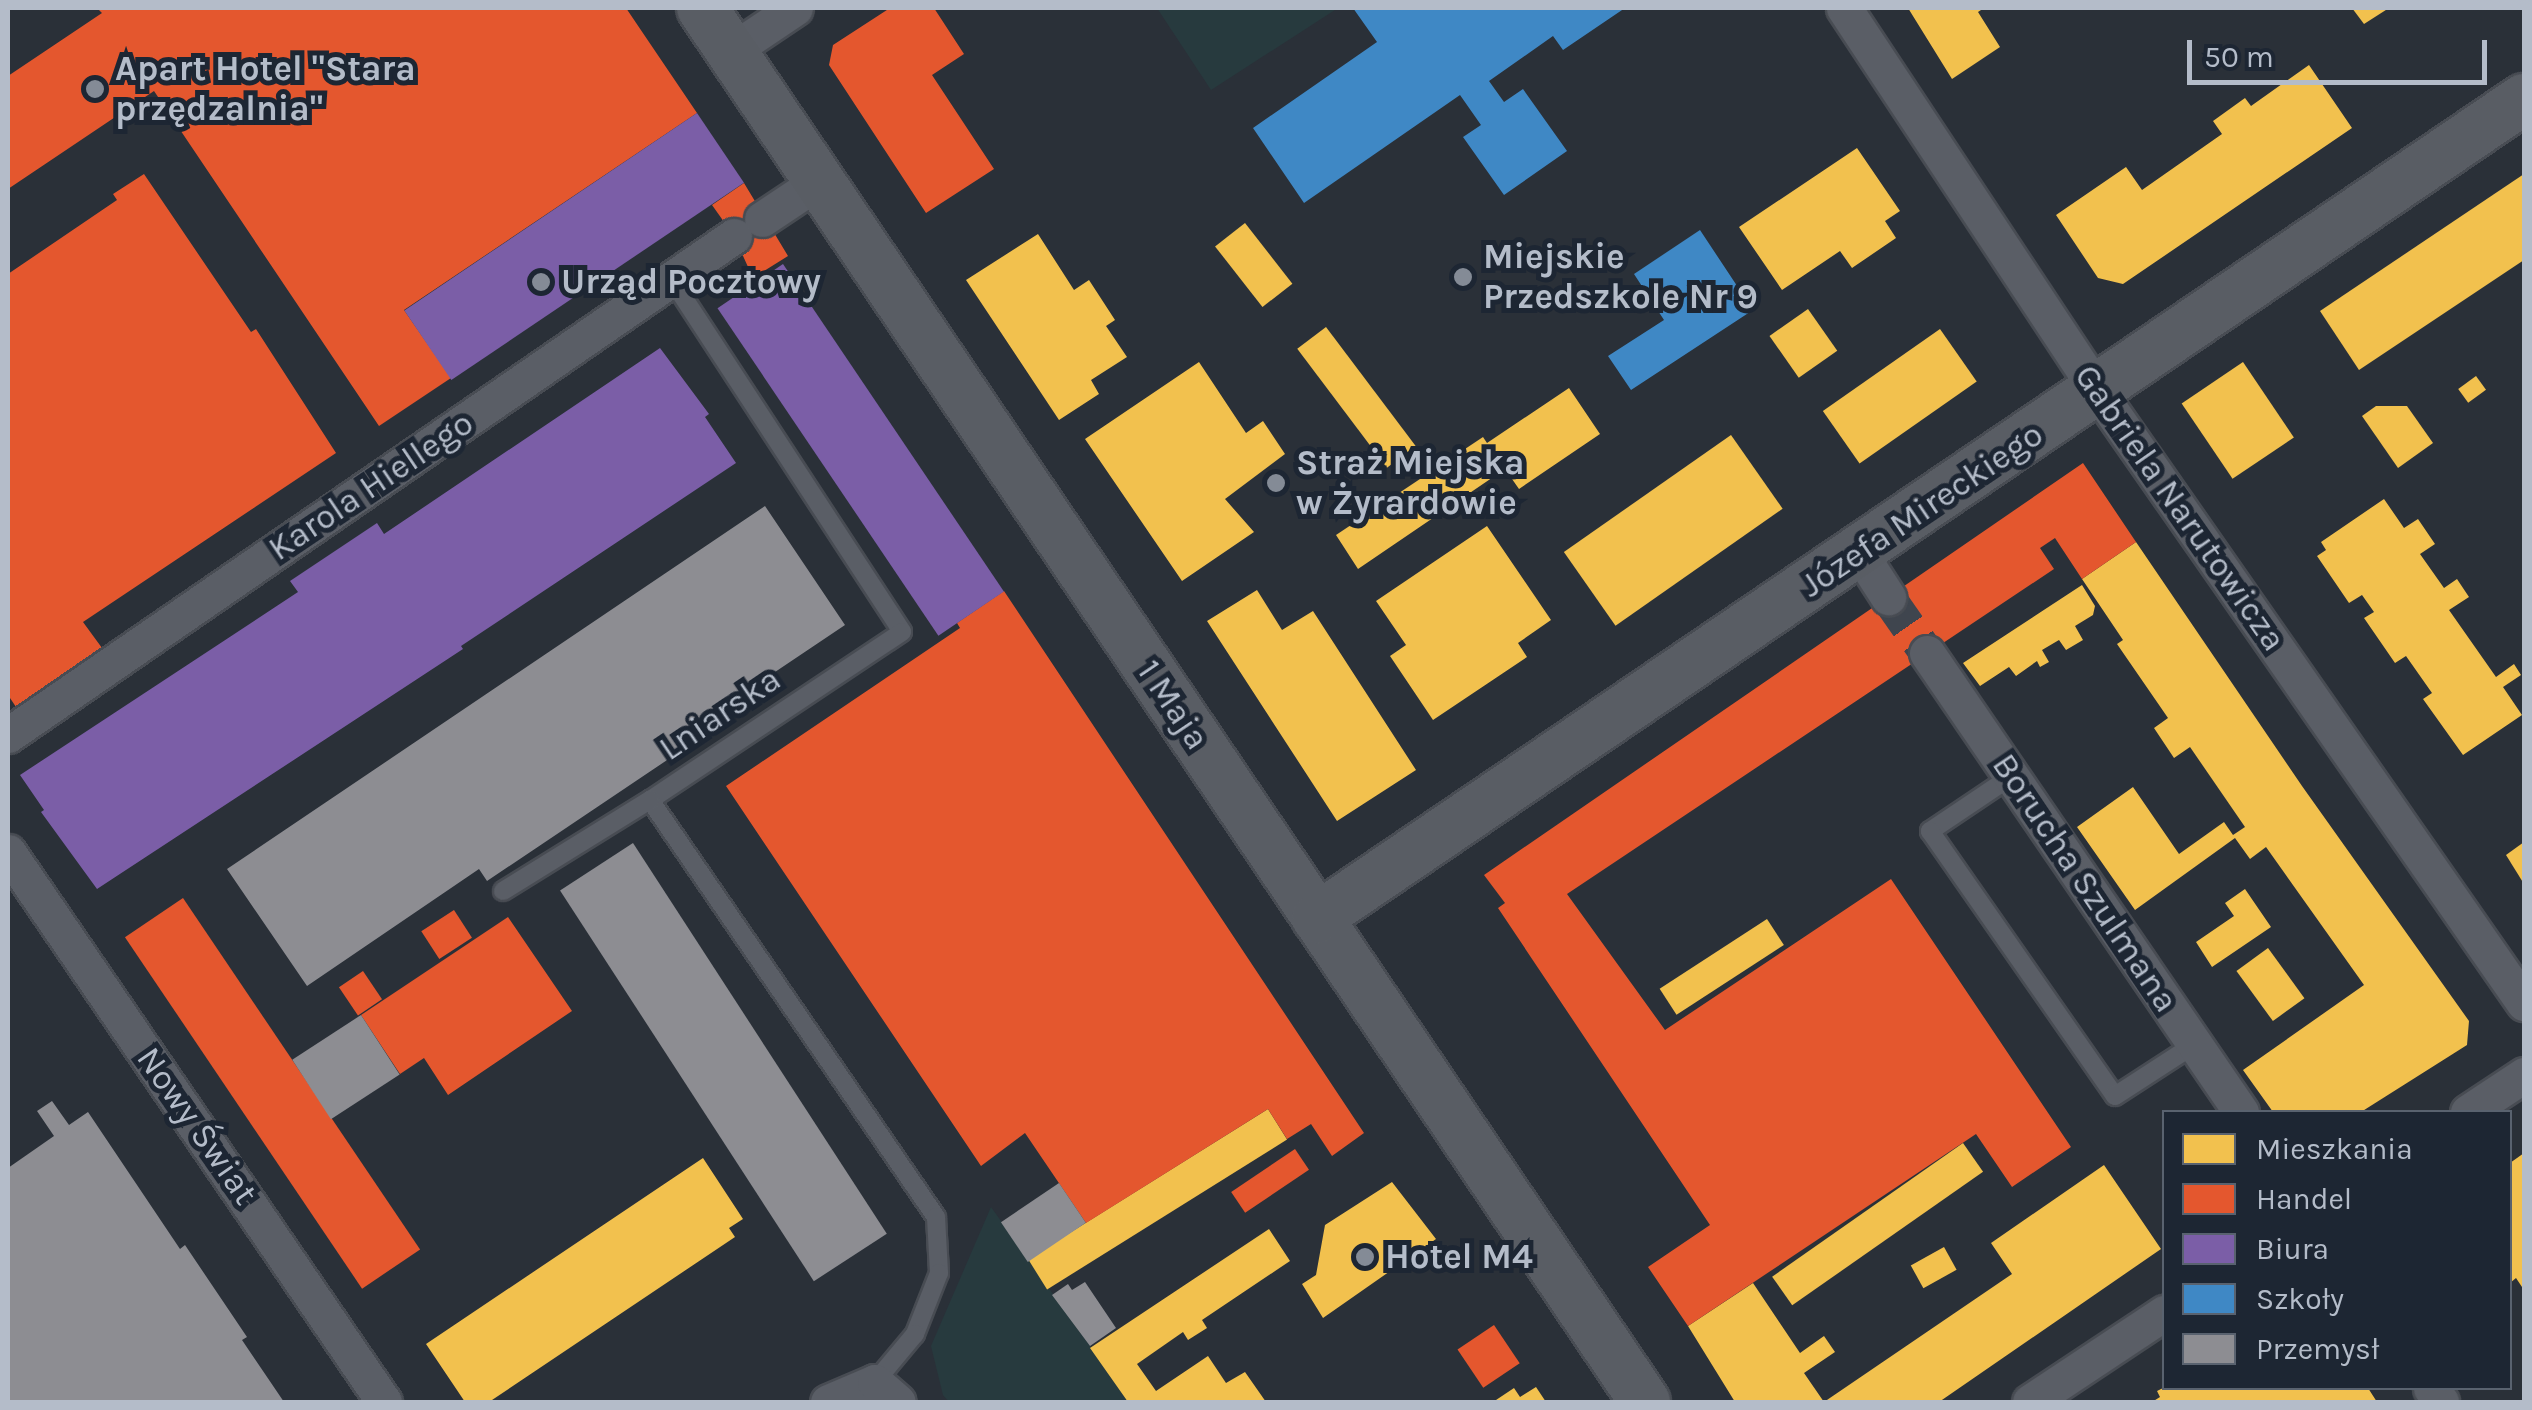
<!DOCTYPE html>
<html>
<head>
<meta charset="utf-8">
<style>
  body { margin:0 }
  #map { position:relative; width:2532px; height:1410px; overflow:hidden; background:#2a3038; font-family:Karla,sans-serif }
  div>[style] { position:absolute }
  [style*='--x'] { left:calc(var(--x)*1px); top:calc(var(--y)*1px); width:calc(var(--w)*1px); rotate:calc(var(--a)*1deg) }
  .green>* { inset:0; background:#273a3e }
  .homes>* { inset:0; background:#f2c14e; transform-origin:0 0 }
  .shops>* { inset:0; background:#e4572e; transform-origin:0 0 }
  .offices>* { inset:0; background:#7b5ea7; transform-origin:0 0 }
  .schools>* { inset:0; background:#3f88c5 }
  .industry>* { inset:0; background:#8d8d92; transform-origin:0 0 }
  .street-tunnel>* { height:35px; margin-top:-17.5px; transform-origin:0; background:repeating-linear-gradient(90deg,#3f454e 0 35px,transparent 0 53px) }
  .roads { filter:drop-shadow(2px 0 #484c53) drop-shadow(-2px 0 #484c53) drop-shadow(0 2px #484c53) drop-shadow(0 -2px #484c53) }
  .lane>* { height:18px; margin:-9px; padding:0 9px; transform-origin:9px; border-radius:9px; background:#5a5e66 }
  .street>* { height:35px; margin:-17.5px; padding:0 17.5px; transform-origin:17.5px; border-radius:17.5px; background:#5a5e66 }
  .secondary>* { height:50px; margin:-25px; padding:0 25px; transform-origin:25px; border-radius:25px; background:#595d64 }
  .dots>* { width:28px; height:28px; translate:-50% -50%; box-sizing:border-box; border:5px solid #1d2633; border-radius:50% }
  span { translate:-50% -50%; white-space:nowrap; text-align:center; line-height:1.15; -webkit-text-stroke:10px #1d2633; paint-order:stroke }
  .poi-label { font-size:35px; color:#b4bcc9; font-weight:700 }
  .left { translate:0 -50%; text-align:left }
  .street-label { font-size:35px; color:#b4bcc9 }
  .frame { position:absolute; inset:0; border:10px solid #b4bcc9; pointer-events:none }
  .legend { position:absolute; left:2162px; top:1110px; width:350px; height:280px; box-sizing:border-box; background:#1d2633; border:2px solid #59626f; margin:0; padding:12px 18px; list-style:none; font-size:30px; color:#b4bcc9 }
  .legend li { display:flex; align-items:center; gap:20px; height:50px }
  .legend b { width:50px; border:2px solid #59626f }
  .scale { position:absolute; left:2187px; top:40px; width:300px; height:45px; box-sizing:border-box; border:5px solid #b4bcc9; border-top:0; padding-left:12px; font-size:30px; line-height:35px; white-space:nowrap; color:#b4bcc9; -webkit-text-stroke:8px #1d2633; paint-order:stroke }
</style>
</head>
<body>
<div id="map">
  <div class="green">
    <div style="clip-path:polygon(1157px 8px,1338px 8px,1211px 90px)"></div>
    <div style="clip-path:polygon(991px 1207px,1090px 1346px,1128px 1402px,949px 1402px,943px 1395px,931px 1346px)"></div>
  </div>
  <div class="homes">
    <div style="clip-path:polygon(1908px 8px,1984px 8px,1978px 12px,2000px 47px,1952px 79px)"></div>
    <div style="clip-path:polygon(2352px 8px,2389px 8px,2364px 24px)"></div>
    <div style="clip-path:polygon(2309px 65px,2352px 128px,2123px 284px,2098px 278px,2056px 215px,2126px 167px,2142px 190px,2222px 134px,2213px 121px,2245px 98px,2251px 106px)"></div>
    <div style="clip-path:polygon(1857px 148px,1900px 211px,1885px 221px,1896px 238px,1852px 268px,1840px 251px,1782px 290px,1739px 227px)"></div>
    <div style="clip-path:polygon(2524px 174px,2524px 260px,2359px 370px,2320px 311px)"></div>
    <div style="left:1245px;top:223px;width:77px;height:38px;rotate:52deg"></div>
    <div style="clip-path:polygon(1038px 234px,1074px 290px,1089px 280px,1115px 320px,1106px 326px,1127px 357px,1091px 380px,1099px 394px,1059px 420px,966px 280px)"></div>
    <div style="left:1808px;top:309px;width:51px;height:47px;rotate:55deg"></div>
    <div style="left:1326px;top:327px;width:149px;height:36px;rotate:53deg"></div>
    <div style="left:1940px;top:329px;width:64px;height:143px;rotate:55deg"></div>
    <div style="clip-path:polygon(1199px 362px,1246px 433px,1263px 421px,1285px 454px,1225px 499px,1254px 532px,1182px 581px,1085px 439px)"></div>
    <div style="left:2243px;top:362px;width:91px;height:74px;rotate:56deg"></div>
    <div style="left:2476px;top:376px;width:17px;height:22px;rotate:54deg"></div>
    <div style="clip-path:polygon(1569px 388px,1600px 434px,1519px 489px,1505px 469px,1358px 569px,1336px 535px,1483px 437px,1487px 443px)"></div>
    <div style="clip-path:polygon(2376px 406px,2407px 406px,2433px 443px,2398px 468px,2362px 416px)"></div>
    <div style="left:1731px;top:435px;width:90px;height:204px;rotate:55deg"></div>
    <div style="clip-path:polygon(2384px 499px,2404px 528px,2418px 519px,2435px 544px,2420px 554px,2444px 588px,2457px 579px,2469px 597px,2449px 610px,2496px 677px,2514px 664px,2521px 675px,2503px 687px,2522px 715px,2463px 755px,2423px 699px,2432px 693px,2406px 656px,2395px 663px,2364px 618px,2374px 612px,2362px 595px,2349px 603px,2317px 556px,2326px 550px,2321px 542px)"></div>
    <div style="clip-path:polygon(1487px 526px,1551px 620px,1518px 643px,1527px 657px,1433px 720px,1390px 656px,1406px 645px,1376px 601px)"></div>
    <div style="clip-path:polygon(2136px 542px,2302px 786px,2469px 1021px,2467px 1045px,2361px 1112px,2273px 1112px,2243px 1070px,2364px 985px,2266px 847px,2250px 859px,2235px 838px,2135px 910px,2077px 827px,2133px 787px,2179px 854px,2224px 822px,2233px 835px,2245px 827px,2190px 747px,2174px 758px,2154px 728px,2168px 718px,2117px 644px,2123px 640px,2082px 579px)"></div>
    <div style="clip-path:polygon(2082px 585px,2095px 606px,2093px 615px,2075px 626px,2083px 640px,2066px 650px,2059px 640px,2042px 650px,2049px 662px,2040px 667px,2037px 661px,2016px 676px,2009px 667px,1980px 686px,1963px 663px)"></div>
    <div style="clip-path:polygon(1257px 590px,1282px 630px,1313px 611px,1416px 770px,1337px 821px,1207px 621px)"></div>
    <div style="clip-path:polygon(2524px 842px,2524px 884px,2506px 855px)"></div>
    <div style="clip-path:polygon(2245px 889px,2271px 927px,2212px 967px,2196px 942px,2234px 916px,2225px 903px)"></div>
    <div style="left:1767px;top:919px;width:31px;height:128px;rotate:57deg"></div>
    <div style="left:2268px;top:948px;width:62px;height:39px;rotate:54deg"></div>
    <div style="left:1268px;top:1109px;width:36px;height:283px;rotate:58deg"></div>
    <div style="left:1963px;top:1143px;width:35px;height:233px;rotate:55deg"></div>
    <div style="clip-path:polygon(2524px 1153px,2524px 1290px,2516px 1278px,2510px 1283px,2510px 1163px)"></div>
    <div style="clip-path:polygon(703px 1158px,743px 1219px,729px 1228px,735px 1237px,489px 1402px,465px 1402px,426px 1344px)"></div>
    <div style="clip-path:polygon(2104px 1165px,2161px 1249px,1939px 1402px,1735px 1402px,1688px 1326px,1753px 1283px,1800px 1353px,1824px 1336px,1835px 1352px,1804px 1373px,1824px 1402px,2012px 1274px,1991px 1243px)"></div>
    <div style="clip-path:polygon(1392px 1182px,1436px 1239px,1323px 1318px,1302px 1284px,1316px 1275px,1325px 1225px)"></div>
    <div style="clip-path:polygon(1269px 1229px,1290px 1261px,1202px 1320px,1207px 1328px,1188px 1340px,1183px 1332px,1137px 1364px,1156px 1391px,1208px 1356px,1226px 1383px,1245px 1372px,1266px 1402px,1128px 1402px,1090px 1348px)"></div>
    <div style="left:1944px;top:1247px;width:26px;height:38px;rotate:61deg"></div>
    <div style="clip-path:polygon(1536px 1387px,1546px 1402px,1493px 1402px,1514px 1388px,1520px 1397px)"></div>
    <div style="clip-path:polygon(2163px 1388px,2368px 1388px,2377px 1402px,2152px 1402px,2160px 1397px,2157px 1391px)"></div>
  </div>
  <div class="shops">
    <div style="clip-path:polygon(97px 8px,626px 8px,697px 113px,404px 310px,451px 378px,379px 426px,154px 91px,8px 189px,8px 76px,102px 13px)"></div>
    <div style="clip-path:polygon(890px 8px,934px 8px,964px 54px,932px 75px,994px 169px,926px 213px,829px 65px,833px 45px)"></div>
    <div style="clip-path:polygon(144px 174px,251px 332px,256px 329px,336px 453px,83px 622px,102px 648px,16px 707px,8px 695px,8px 274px,117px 200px,113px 194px)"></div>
    <div style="clip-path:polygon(744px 183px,788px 256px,753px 278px,734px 236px,712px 205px)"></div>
    <div style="clip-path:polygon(2083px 463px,2136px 542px,2082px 579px,2055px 538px,2040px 548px,2054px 569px,1567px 894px,1665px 1030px,1891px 879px,2071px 1147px,2012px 1187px,1976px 1134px,1688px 1326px,1648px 1267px,1710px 1225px,1498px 908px,1505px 903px,1484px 875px)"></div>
    <div style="clip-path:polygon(1004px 591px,1364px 1133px,1332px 1156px,1311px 1124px,1287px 1139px,1268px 1109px,1086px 1223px,1025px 1133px,981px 1166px,726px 786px,960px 628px,957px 623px)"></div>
    <div style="left:183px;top:898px;width:424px;height:70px;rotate:56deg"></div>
    <div style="left:454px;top:910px;width:33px;height:39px;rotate:57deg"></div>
    <div style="clip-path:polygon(508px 917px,572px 1011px,448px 1095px,424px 1058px,400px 1074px,361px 1015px)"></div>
    <div style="left:363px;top:971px;width:34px;height:29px;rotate:56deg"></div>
    <div style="left:1295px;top:1149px;width:25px;height:77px;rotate:56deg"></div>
    <div style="left:1494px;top:1325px;width:46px;height:44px;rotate:56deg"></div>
  </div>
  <div class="offices">
    <div style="left:697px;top:113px;width:84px;height:353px;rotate:56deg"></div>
    <div style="left:783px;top:264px;width:395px;height:79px;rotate:56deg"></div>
    <div style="clip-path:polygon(660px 348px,709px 414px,705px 417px,736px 463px,461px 646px,463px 649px,97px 889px,41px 812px,44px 810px,20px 775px,298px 592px,290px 581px,377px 523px,384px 534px)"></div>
  </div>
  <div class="schools">
    <div style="clip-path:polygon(1353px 8px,1625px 8px,1563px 50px,1553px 36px,1489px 81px,1504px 102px,1523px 89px,1567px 151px,1504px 195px,1463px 137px,1481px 125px,1460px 95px,1304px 203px,1253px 128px,1377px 42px)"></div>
    <div style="clip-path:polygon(1700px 230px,1753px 310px,1631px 390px,1608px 356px,1664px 320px,1634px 274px)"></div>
  </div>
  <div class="industry">
    <div style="clip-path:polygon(765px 506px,845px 625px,681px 735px,688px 746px,487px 881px,479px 869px,307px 986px,227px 869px)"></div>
    <div style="left:633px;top:843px;width:466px;height:87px;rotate:57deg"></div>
    <div style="left:361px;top:1015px;width:71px;height:82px;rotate:57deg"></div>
    <div style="clip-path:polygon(52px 1101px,69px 1125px,88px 1112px,180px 1249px,185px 1245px,247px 1337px,242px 1340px,284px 1402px,8px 1402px,8px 1168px,54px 1136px,37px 1111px)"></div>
    <div style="left:1059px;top:1183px;width:48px;height:70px;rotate:56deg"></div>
    <div style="clip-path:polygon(1085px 1282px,1116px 1328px,1090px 1346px,1052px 1295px,1068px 1284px,1072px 1290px)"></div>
  </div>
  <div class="street-tunnel">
    <div style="--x:1888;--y:597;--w:68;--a:55.1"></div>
  </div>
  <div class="roads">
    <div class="lane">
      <div style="--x:672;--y:280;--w:420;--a:56.8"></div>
      <div style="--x:902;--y:632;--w:303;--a:146.3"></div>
      <div style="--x:650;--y:800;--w:506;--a:55.56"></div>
      <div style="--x:936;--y:1217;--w:56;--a:86.9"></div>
      <div style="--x:939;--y:1273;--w:66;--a:111.5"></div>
      <div style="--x:915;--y:1334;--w:62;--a:129.8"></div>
      <div style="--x:2012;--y:776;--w:99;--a:146.1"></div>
      <div style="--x:1930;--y:831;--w:323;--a:55.1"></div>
      <div style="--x:2115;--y:1096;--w:95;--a:-33"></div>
      <div style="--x:503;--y:891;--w:173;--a:-31.8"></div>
    </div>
    <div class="street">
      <div style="--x:1844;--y:8;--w:460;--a:56.5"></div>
      <div style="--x:2098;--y:392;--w:745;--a:55.12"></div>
      <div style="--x:731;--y:51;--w:77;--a:-33.9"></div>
      <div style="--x:762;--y:219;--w:69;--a:-33.7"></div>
      <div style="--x:1859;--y:552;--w:54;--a:57.2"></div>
      <div style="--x:1927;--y:653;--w:556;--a:55.62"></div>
      <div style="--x:8;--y:735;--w:881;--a:-34.5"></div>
      <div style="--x:8;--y:852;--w:666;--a:55.64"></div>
      <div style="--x:2468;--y:1112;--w:67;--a:-33.5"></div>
      <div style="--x:2431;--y:1388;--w:17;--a:54"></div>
      <div style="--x:828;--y:1402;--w:51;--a:-23.1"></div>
      <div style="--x:875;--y:1382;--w:30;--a:41"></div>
      <div style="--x:2030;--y:1402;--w:161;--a:-33.6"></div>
    </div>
    <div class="secondary">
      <div style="--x:702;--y:8;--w:1683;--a:55.92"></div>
      <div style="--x:1317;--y:918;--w:1459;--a:-34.16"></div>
    </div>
  </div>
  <div class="dots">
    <div style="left:95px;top:89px;background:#848b96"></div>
    <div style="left:1463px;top:277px;background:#848b96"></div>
    <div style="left:541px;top:282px;background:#848b96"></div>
    <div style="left:1276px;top:483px;background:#848b96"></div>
    <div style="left:1365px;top:1257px;background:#848b96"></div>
  </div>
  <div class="poi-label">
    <span class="left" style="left:115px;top:89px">Apart Hotel "Stara<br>przędzalnia"</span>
    <span class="left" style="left:1483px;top:277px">Miejskie<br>Przedszkole Nr 9</span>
    <span class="left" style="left:561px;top:282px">Urząd Pocztowy</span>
    <span class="left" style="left:1296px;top:483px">Straż Miejska<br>w Żyrardowie</span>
    <span class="left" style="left:1385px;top:1257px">Hotel M4</span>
  </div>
  <div class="street-label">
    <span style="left:371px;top:486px;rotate:-34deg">Karola Hiellego</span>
    <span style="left:2180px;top:508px;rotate:55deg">Gabriela Narutowicza</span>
    <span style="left:1922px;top:510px;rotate:-34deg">Józefa Mireckiego</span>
    <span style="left:1173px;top:705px;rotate:56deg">1 Maja</span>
    <span style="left:720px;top:714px;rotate:-34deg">Lniarska</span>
    <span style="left:2085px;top:883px;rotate:56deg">Borucha Szulmana</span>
    <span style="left:197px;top:1126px;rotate:55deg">Nowy Świat</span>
  </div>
  <div class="frame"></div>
  <ul class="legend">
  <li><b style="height:28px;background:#f2c14e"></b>Mieszkania</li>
  <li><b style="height:28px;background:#e4572e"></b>Handel</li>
  <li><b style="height:28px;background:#7b5ea7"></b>Biura</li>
  <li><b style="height:28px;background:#3f88c5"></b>Szkoły</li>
  <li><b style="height:28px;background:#8d8d92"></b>Przemysł</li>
  </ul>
  <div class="scale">50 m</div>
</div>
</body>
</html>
